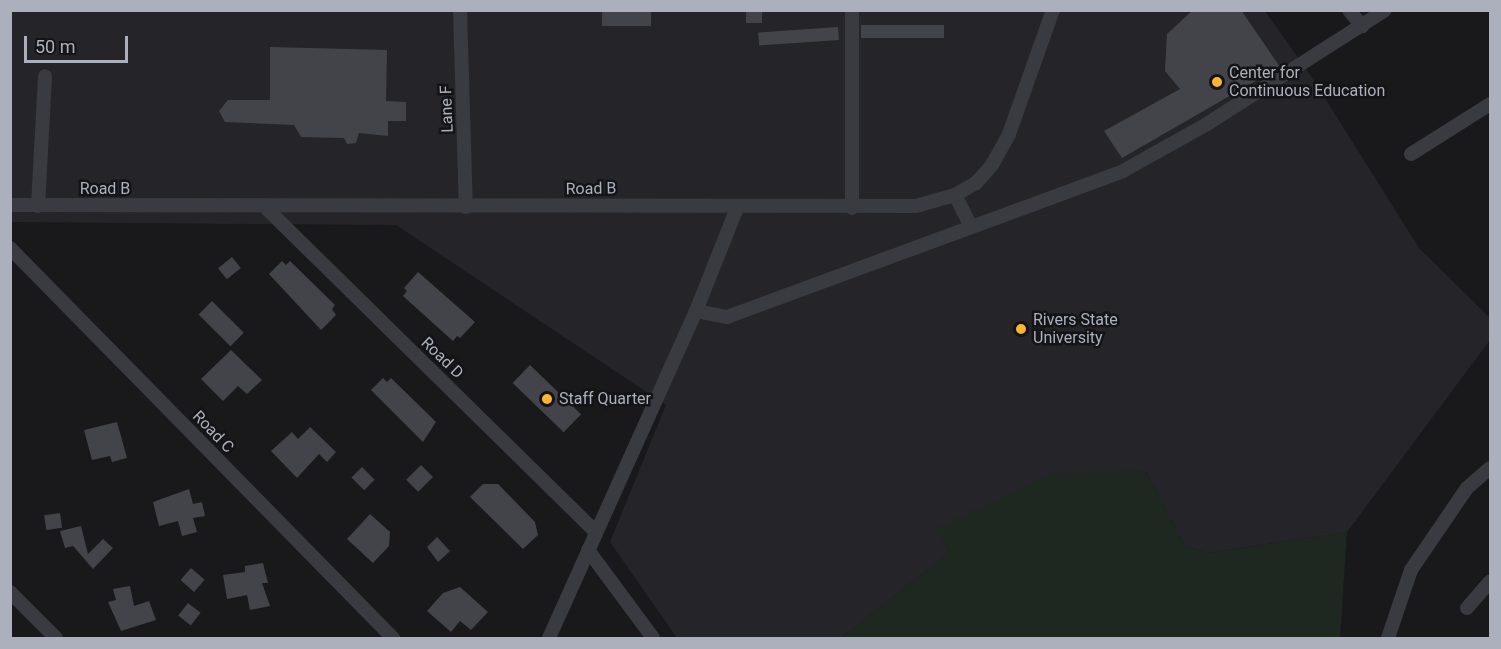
<!DOCTYPE html>
<html>
<head>
<meta charset="utf-8">
<style>
  body { margin:0 }
  #map { position:relative; width:1501px; height:649px; overflow:hidden; background:#19191c; font-family:Roboto,sans-serif }
  div>[style] { position:absolute }
  [style*='--x'] { left:calc(var(--x)*1px); top:calc(var(--y)*1px); width:calc(var(--w)*1px); rotate:calc(var(--a)*1deg) }
  .built>* { inset:0; background:#252529 }
  .green>* { inset:0; background:#1e2720 }
  .building>* { inset:0; background:#434449; transform-origin:0 0 }
  .street>* { height:14px; margin:-7px; padding:0 7px; transform-origin:7px; border-radius:7px; background:#3a3b41 }
  .dots>* { width:16px; height:16px; translate:-50% -50%; box-sizing:border-box; border:3px solid #141417; border-radius:50% }
  span { translate:-50% -50%; white-space:nowrap; text-align:center; line-height:1.15; -webkit-text-stroke:5px #141417; paint-order:stroke }
  .poi-label { font-size:16px; color:#abb0bc }
  .left { translate:0 -50%; text-align:left }
  .street-label { font-size:16px; color:#abb0bc }
  .frame { position:absolute; inset:0; border:12px solid #abb0bc; pointer-events:none }
  .scale { position:absolute; left:24px; top:36px; width:104px; height:27px; box-sizing:border-box; border:3px solid #abb0bc; border-top:0; padding-left:8px; font-size:18px; line-height:21px; white-space:nowrap; color:#abb0bc; -webkit-text-stroke:4px #141417; paint-order:stroke }
</style>
</head>
<body>
<div id="map">
  <div class="built">
    <div style="clip-path:polygon(11px 11px,1265px 11px,1311px 76px,1419px 248px,1490px 318px,1490px 340px,1347px 532px,1207px 553px,1184px 545px,1146px 471px,937px 528px,949px 553px,841px 638px,677px 638px,610px 542px,666px 405px,396px 225px,11px 222px)"></div>
  </div>
  <div class="green">
    <div style="clip-path:polygon(1146px 471px,1184px 545px,1207px 553px,1347px 532px,1340px 638px,841px 638px,949px 553px,936px 528px,1054px 473px)"></div>
  </div>
  <div class="building">
    <div style="left:602px;top:10px;width:49px;height:16px"></div>
    <div style="left:746px;top:10px;width:16px;height:13px"></div>
    <div style="clip-path:polygon(1193px 10px,1241px 10px,1280px 67px,1122px 158px,1104px 131px,1180px 89px,1165px 71px,1167px 34px)"></div>
    <div style="left:944px;top:25px;width:13px;height:83px;rotate:90deg"></div>
    <div style="left:838px;top:27px;width:13px;height:80px;rotate:86deg"></div>
    <div style="clip-path:polygon(270px 47px,387px 50px,386px 101px,406px 102px,406px 121px,388px 121px,388px 136px,359px 133px,356px 143px,347px 144px,344px 138px,301px 137px,294px 125px,225px 122px,219px 111px,228px 100px,270px 100px)"></div>
    <div style="left:232px;top:257px;width:14px;height:18px;rotate:51deg"></div>
    <div style="clip-path:polygon(282px 261px,286px 265px,290px 261px,335px 305px,332px 309px,336px 315px,321px 330px,269px 274px)"></div>
    <div style="clip-path:polygon(418px 272px,475px 322px,460px 338px,457px 336px,453px 341px,403px 296px,407px 291px,404px 288px)"></div>
    <div style="left:212px;top:301px;width:45px;height:19px;rotate:45deg"></div>
    <div style="clip-path:polygon(231px 350px,262px 380px,247px 394px,238px 386px,223px 401px,201px 379px)"></div>
    <div style="left:530px;top:365px;width:71px;height:25px;rotate:44deg"></div>
    <div style="clip-path:polygon(383px 378px,387px 382px,391px 378px,436px 422px,423px 442px,371px 390px)"></div>
    <div style="clip-path:polygon(117px 422px,127px 458px,112px 462px,110px 456px,92px 460px,84px 430px)"></div>
    <div style="clip-path:polygon(310px 427px,336px 452px,327px 462px,319px 454px,297px 478px,271px 451px,292px 432px,298px 439px)"></div>
    <div style="left:421px;top:465px;width:17px;height:21px;rotate:45deg"></div>
    <div style="left:362px;top:467px;width:18px;height:15px;rotate:45deg"></div>
    <div style="clip-path:polygon(483px 484px,498px 484px,535px 522px,538px 535px,523px 549px,470px 497px)"></div>
    <div style="clip-path:polygon(189px 489px,193px 504px,202px 502px,205px 516px,193px 518px,197px 532px,182px 536px,178px 521px,159px 526px,153px 502px)"></div>
    <div style="left:60px;top:513px;width:15px;height:16px;rotate:82deg"></div>
    <div style="clip-path:polygon(370px 514px,390px 532px,389px 546px,373px 563px,347px 539px)"></div>
    <div style="clip-path:polygon(81px 526px,88px 554px,103px 539px,113px 548px,93px 569px,73px 546px,65px 548px,60px 531px)"></div>
    <div style="clip-path:polygon(437px 537px,450px 551px,438px 562px,427px 547px)"></div>
    <div style="clip-path:polygon(263px 563px,268px 583px,262px 583px,270px 606px,250px 610px,247px 595px,227px 599px,223px 575px,245px 572px,245px 566px)"></div>
    <div style="left:191px;top:568px;width:18px;height:16px;rotate:41deg"></div>
    <div style="clip-path:polygon(130px 586px,134px 606px,149px 601px,156px 620px,121px 631px,108px 602px,116px 600px,113px 589px)"></div>
    <div style="clip-path:polygon(460px 587px,488px 612px,471px 630px,460px 621px,451px 632px,427px 611px,443px 593px)"></div>
    <div style="left:188px;top:603px;width:16px;height:16px;rotate:38deg"></div>
  </div>
  <div class="street">
    <div style="--x:460;--y:10;--w:197;--a:88.3"></div>
    <div style="--x:852;--y:10;--w:198;--a:90"></div>
    <div style="--x:1349;--y:10;--w:21;--a:51"></div>
    <div style="--x:1411;--y:154;--w:93;--a:-32.3"></div>
    <div style="--x:955;--y:195;--w:35;--a:63"></div>
    <div style="--x:10;--y:205;--w:906;--a:0.06"></div>
    <div style="--x:916;--y:206;--w:41;--a:-15.8"></div>
    <div style="--x:955;--y:195;--w:24;--a:-30"></div>
    <div style="--x:976;--y:183;--w:24;--a:-48"></div>
    <div style="--x:992;--y:165;--w:35;--a:-61"></div>
    <div style="--x:1009;--y:134;--w:132;--a:-70.5"></div>
    <div style="--x:38;--y:206;--w:130;--a:-86.9"></div>
    <div style="--x:264;--y:206;--w:465;--a:44.5"></div>
    <div style="--x:10;--y:248;--w:547;--a:45.52"></div>
    <div style="--x:696;--y:311;--w:32;--a:11"></div>
    <div style="--x:727;--y:317;--w:422;--a:-20.2"></div>
    <div style="--x:1123;--y:171;--w:96;--a:-29.2"></div>
    <div style="--x:1207;--y:124;--w:211;--a:-32.6"></div>
    <div style="--x:588;--y:550;--w:109;--a:53.5"></div>
    <div style="--x:10;--y:592;--w:65;--a:45"></div>
    <div style="--x:1467;--y:608;--w:35;--a:-49"></div>
    <div style="--x:549;--y:638;--w:359;--a:-65.8"></div>
    <div style="--x:696;--y:311;--w:111;--a:-68.3"></div>
    <div style="--x:1388;--y:638;--w:72;--a:-71.3"></div>
    <div style="--x:1411;--y:570;--w:99;--a:-55.7"></div>
    <div style="--x:1467;--y:488;--w:30;--a:-41"></div>
  </div>
  <div class="dots">
    <div style="left:1217px;top:82px;background:#feb42e"></div>
    <div style="left:1021px;top:329px;background:#feb42e"></div>
    <div style="left:547px;top:399px;background:#feb42e"></div>
  </div>
  <div class="poi-label">
    <span class="left" style="left:1229px;top:82px">Center for<br>Continuous Education</span>
    <span class="left" style="left:1033px;top:329px">Rivers State<br>University</span>
    <span class="left" style="left:559px;top:399px">Staff Quarter</span>
  </div>
  <div class="street-label">
    <span style="left:447px;top:109px;rotate:-92deg">Lane F</span>
    <span style="left:105px;top:189px">Road B</span>
    <span style="left:591px;top:189px;rotate:-1deg">Road B</span>
    <span style="left:442px;top:358px;rotate:44deg">Road D</span>
    <span style="left:213px;top:432px;rotate:46deg">Road C</span>
  </div>
  <div class="frame"></div>
  <div class="scale">50 m</div>
</div>
</body>
</html>
